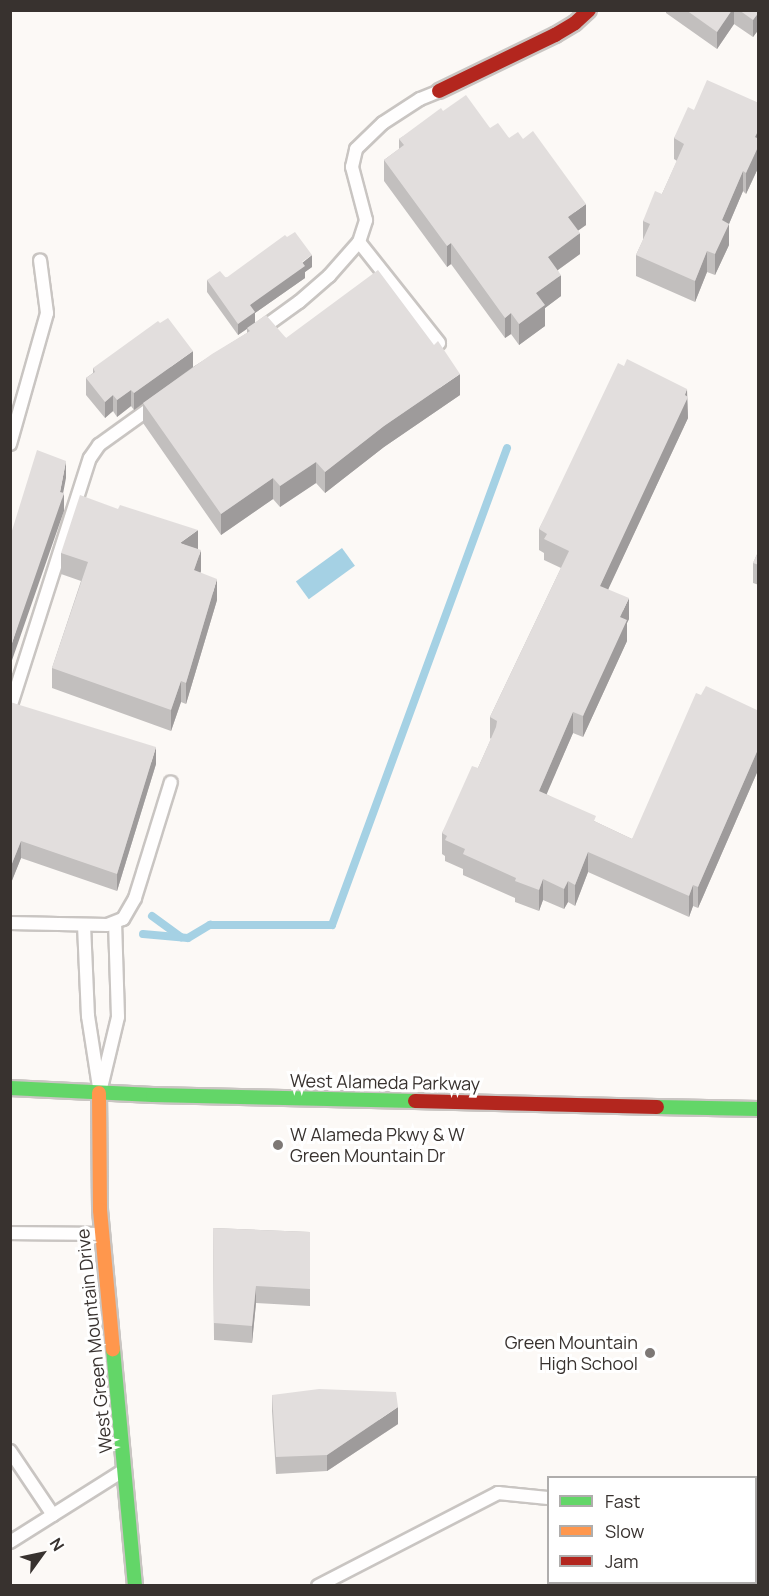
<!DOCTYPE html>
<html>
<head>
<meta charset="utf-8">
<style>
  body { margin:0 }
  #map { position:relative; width:769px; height:1596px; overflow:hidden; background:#fcf9f6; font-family:Manrope,sans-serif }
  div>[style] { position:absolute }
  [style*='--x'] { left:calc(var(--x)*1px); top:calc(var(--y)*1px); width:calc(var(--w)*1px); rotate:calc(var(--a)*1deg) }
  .water>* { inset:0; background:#a5d1e4; transform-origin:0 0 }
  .stream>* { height:8px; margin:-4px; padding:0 4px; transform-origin:4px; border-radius:4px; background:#a5d1e4 }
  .roads { filter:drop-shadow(2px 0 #c9c5c2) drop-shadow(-2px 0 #c9c5c2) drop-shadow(0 2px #c9c5c2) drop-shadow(0 -2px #c9c5c2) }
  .lane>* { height:12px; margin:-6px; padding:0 6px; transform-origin:6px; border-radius:6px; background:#fffefe }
  .fast>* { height:14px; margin:-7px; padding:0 7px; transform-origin:7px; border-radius:7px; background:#63d668 }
  .slow>* { height:14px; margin:-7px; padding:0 7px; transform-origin:7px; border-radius:7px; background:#ff974d }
  .jam>* { height:14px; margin:-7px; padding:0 7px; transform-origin:7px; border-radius:7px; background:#b3261e }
  .wall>* { inset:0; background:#c2bfbe }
  .shaded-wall>* { inset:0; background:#9e9b9b }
  .building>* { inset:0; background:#e2dedd }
  .dots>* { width:16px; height:16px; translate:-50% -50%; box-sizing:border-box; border:3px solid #fff; border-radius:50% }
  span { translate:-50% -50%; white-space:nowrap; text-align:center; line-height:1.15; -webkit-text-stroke:6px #fff; paint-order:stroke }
  .street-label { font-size:18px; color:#38322f }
  .poi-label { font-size:18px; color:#38322f }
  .left { translate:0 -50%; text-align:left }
  .right { translate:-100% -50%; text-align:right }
  .frame { position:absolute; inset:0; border:12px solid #38322f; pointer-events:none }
  .legend { position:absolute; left:547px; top:1476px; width:210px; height:108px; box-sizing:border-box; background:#fff; border:2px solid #afadac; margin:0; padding:8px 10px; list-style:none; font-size:18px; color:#38322f }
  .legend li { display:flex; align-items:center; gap:12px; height:30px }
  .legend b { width:30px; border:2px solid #afadac }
  .north { position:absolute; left:12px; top:1524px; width:60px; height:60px; -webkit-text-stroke:4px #fff; paint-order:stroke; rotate:57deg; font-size:16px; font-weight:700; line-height:24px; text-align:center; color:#38322f }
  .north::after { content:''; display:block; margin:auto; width:21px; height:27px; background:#38322f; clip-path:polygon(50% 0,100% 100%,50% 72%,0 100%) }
</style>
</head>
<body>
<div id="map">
  <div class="water">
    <div style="left:342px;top:548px;width:22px;height:57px;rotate:54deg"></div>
  </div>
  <div class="stream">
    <div style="--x:152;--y:916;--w:36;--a:36"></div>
    <div style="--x:143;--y:934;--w:45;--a:5.1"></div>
    <div style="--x:188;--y:938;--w:26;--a:-31"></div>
    <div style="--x:210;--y:925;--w:122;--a:0"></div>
    <div style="--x:332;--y:925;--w:508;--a:-69.85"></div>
  </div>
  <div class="roads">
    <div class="lane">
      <div style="--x:359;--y:242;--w:129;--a:51.6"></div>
      <div style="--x:260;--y:330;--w:48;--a:-35.7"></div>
      <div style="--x:299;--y:302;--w:40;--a:-41"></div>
      <div style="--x:329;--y:276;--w:45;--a:-48.6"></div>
      <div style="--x:359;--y:242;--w:23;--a:-72"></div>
      <div style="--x:366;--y:220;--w:55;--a:-104.8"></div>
      <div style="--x:352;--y:167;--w:18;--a:-77"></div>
      <div style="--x:356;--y:149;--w:37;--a:-44"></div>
      <div style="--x:383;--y:123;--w:44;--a:-33"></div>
      <div style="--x:420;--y:99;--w:18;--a:-22"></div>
      <div style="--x:10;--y:444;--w:136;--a:-74.2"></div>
      <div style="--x:47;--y:313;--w:53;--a:-97.5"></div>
      <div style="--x:10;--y:708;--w:262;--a:-72.3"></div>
      <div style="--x:90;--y:458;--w:16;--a:-55"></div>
      <div style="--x:99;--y:445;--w:70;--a:-35.7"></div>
      <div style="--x:10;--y:923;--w:97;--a:1.2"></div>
      <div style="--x:107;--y:925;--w:17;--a:-21"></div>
      <div style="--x:123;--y:919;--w:24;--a:-60"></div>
      <div style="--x:135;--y:898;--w:121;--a:-72.8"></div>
      <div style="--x:84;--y:925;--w:91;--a:87.5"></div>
      <div style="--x:88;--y:1016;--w:72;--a:81.2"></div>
      <div style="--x:100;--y:1092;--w:77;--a:-76.5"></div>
      <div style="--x:118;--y:1017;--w:94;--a:-91.8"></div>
      <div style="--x:10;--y:1233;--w:92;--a:0.6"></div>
      <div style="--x:10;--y:1451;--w:77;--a:56.1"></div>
      <div style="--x:756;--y:1517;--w:2;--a:0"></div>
      <div style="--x:10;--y:1542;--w:131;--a:-32.2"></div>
      <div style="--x:318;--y:1586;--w:203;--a:-27.3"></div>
      <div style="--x:498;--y:1493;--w:50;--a:5.7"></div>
    </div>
    <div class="fast">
      <div style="--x:10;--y:1088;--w:143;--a:2.8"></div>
      <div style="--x:153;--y:1095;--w:262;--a:1.3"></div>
      <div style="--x:657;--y:1107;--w:101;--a:1.1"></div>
      <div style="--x:113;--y:1349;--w:238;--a:84.7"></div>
    </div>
    <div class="slow">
      <div style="--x:99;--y:1093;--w:117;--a:89.5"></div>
      <div style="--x:100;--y:1210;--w:140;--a:84.7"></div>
    </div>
    <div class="jam">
      <div style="--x:439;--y:91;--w:129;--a:-25.8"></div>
      <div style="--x:555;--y:35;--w:23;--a:-31"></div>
      <div style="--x:575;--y:23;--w:19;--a:-43"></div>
      <div style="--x:415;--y:1101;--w:242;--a:1.4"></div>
    </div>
  </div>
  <div class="wall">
    <div style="clip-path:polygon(666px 10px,759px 10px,759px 29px,753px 37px,734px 24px,717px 49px,666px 13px)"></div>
    <div style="clip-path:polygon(759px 103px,759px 166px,746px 194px,743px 191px,729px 224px,729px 245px,715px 275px,707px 272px,695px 302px,636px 276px,636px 255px,643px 240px,643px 221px,662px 194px,677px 161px,674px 159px,674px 138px,694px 110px)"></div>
    <div style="clip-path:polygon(443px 111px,490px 128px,509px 138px,586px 225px,578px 230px,580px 254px,558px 270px,561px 296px,545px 308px,545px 326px,519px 345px,511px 334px,505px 338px,451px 264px,447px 267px,384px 181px,384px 160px,399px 149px,399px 139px)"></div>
    <div style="clip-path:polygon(312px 267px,305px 272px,305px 278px,255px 313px,255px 323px,286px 338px,460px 395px,384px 447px,325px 493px,316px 483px,280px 507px,273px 499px,221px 535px,143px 423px,143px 403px,134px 410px,131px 406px,117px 417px,113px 411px,105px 418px,86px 395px,86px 378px,93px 373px,93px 368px,193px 367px,247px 333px,247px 329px,238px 335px,207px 292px,207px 280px)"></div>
    <div style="clip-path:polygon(624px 366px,687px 397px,688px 418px,608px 589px,629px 619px,627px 623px,627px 641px,583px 737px,573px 733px,546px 794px,596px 822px,632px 839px,759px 711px,759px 768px,698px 908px,693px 906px,689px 917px,588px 872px,575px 906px,568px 902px,564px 909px,543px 900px,539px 911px,515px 902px,515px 898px,463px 875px,463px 869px,445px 861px,445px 856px,442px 854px,442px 833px,478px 768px,491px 739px,490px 738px,490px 717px,561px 568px,544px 560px,544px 553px,539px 550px,539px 529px)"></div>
    <div style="clip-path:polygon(198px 549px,201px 571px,200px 573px,217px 600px,186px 704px,181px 702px,171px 731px,52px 688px,52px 668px,81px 581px,61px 574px,61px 553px)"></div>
    <div style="clip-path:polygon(759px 550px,759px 585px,753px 583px,753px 563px)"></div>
    <div style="clip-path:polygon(10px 702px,156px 764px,117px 891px,21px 858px,11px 883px,10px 883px)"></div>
    <div style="clip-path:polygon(213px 1228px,310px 1232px,310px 1306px,256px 1303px,252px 1343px,214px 1340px)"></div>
    <div style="clip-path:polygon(272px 1395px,398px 1424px,327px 1471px,276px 1474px,272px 1411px)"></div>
  </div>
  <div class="shaded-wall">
    <div style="clip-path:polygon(732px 10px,734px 10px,734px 24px,717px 49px,717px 32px)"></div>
    <div style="clip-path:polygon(759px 12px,759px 29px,753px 37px,753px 20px)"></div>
    <div style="clip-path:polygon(759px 129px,759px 166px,746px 194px,746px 173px,755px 137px)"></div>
    <div style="clip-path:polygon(743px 171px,743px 191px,723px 238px,729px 224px,729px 245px,715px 275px,715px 254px,722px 220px)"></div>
    <div style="clip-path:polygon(586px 204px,586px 225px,568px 238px,568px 217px)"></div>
    <div style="clip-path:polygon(580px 233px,580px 254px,548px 277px,548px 257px)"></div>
    <div style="clip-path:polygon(451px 243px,451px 264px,447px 267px,447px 246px)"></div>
    <div style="clip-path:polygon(707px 251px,707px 272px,695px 302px,695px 281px)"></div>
    <div style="clip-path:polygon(312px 255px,312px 267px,305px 272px,305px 278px,255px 313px,255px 323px,238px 335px,238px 324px,250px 305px)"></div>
    <div style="clip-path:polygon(561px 275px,561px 296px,545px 308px,545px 326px,519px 345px,519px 324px,536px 293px)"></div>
    <div style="clip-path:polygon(511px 313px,511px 334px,505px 338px,505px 318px)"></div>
    <div style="clip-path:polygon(193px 351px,193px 367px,134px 410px,134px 393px)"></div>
    <div style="clip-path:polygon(460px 374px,460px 395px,384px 447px,325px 493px,325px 472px,384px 426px)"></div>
    <div style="clip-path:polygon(687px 389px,688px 418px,600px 607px,600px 586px)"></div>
    <div style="clip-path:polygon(131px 390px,131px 406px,117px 417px,117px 400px)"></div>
    <div style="clip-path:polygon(113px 395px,113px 411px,105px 418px,105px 402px)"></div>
    <div style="clip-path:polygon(66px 461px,66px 478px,62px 499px,64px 493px,64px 511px,10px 666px,10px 649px,60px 492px)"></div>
    <div style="clip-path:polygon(316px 462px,316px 483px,280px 507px,280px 486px)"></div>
    <div style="clip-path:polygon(273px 478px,273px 499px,221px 535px,221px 514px)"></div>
    <div style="clip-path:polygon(198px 530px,198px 551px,180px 543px)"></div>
    <div style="clip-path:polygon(201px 550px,201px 571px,194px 591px,194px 570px)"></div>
    <div style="clip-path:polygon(217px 579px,217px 600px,186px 704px,186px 683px)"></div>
    <div style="clip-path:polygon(629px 598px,629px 619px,627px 623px,627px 641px,583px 737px,583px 716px,620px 617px)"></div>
    <div style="clip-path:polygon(181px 681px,181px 702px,171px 731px,171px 710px)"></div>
    <div style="clip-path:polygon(573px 712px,573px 733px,539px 812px,539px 791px)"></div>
    <div style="clip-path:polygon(156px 747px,156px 764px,117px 891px,117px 874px)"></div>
    <div style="clip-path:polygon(759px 747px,759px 768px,698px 908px,698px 887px)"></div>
    <div style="clip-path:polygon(21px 841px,21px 858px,11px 883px,11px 866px)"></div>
    <div style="clip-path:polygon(588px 852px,588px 872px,575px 906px,575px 885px)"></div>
    <div style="clip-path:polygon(543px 879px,543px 900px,539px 911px,539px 890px)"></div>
    <div style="clip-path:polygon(568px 881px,568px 902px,564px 909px,564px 889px)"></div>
    <div style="clip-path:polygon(693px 885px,693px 906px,689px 917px,689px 896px)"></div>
    <div style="clip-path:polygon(256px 1286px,256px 1303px,252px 1343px,252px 1326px)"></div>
    <div style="clip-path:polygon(398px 1407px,398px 1424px,327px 1471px,327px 1455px)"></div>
  </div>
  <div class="building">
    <div style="clip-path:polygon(686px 10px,732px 10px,717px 32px)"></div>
    <div style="clip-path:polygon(739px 10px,759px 10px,759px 12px,753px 20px)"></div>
    <div style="clip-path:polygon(707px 80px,759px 103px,759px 129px,755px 137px,759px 139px,759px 145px,746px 173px,743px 171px,722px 220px,729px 224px,715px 254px,707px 251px,695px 281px,636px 255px,650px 224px,643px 221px,655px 191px,662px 194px,684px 144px,674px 138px,688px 107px,694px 110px)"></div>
    <div style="clip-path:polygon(466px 95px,490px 128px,498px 123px,509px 138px,518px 132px,523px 139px,533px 131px,586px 204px,568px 217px,580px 233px,548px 257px,561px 275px,536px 293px,545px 305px,519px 324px,511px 313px,505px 318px,451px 243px,447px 246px,384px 160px,404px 145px,399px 139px,441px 108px,443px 111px)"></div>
    <div style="clip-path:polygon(295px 232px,312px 255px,302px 262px,305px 266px,250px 305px,255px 312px,238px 324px,207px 280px,220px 271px,226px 278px,285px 235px,287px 237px)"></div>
    <div style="clip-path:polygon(378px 270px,434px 345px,438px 341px,460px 374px,384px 426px,325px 472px,316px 462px,280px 486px,273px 478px,221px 514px,143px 403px,212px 354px,250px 331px,247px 328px,266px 315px,286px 338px)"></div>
    <div style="clip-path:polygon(168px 318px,193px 351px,134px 393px,131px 390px,117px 400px,113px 395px,105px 402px,86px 378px,95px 372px,93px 368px,158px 321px,160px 323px)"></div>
    <div style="clip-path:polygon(627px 359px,687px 389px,685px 395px,688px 397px,600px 586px,629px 598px,620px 617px,627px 620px,583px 716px,573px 712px,539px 791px,596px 816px,594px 821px,632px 839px,696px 693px,701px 695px,706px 686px,759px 711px,759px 747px,698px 887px,693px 885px,689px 896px,588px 852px,575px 885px,568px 881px,564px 889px,543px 879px,539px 890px,515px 881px,516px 878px,463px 854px,465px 849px,445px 840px,447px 836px,442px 833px,472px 766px,478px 768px,496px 727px,497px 721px,490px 717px,569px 551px,544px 539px,547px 534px,539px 529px,618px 363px,624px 366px)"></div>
    <div style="clip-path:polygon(37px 450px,66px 461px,60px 492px,64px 493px,10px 649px,10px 537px)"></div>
    <div style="clip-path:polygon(80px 495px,118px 509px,120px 505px,198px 530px,180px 543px,201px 550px,194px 570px,217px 579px,186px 683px,181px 681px,171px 710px,52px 668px,88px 562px,61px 553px)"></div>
    <div style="clip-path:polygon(759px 550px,759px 565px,753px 563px)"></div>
    <div style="clip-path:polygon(10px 702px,156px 747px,117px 874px,21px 841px,11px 866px,10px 866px)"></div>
    <div style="clip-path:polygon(213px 1228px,310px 1232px,310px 1289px,256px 1286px,252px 1326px,214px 1323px)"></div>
    <div style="clip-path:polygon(319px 1389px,396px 1392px,398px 1407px,327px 1455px,276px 1457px,272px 1395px)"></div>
  </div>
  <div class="dots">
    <div style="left:278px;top:1145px;background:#7d7875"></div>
    <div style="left:650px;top:1353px;background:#7d7875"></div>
  </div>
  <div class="street-label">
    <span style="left:385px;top:1082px;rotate:1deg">West Alameda Parkway</span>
    <span style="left:94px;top:1341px;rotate:-96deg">West Green Mountain Drive</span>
  </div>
  <div class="poi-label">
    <span class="left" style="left:290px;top:1145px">W Alameda Pkwy &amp; W<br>Green Mountain Dr</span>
    <span class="right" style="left:638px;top:1353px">Green Mountain<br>High School</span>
  </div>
  <div class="frame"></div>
  <ul class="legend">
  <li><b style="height:8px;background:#63d668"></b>Fast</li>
  <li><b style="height:8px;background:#ff974d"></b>Slow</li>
  <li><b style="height:8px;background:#b3261e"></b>Jam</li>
  </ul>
  <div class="north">N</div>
</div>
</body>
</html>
